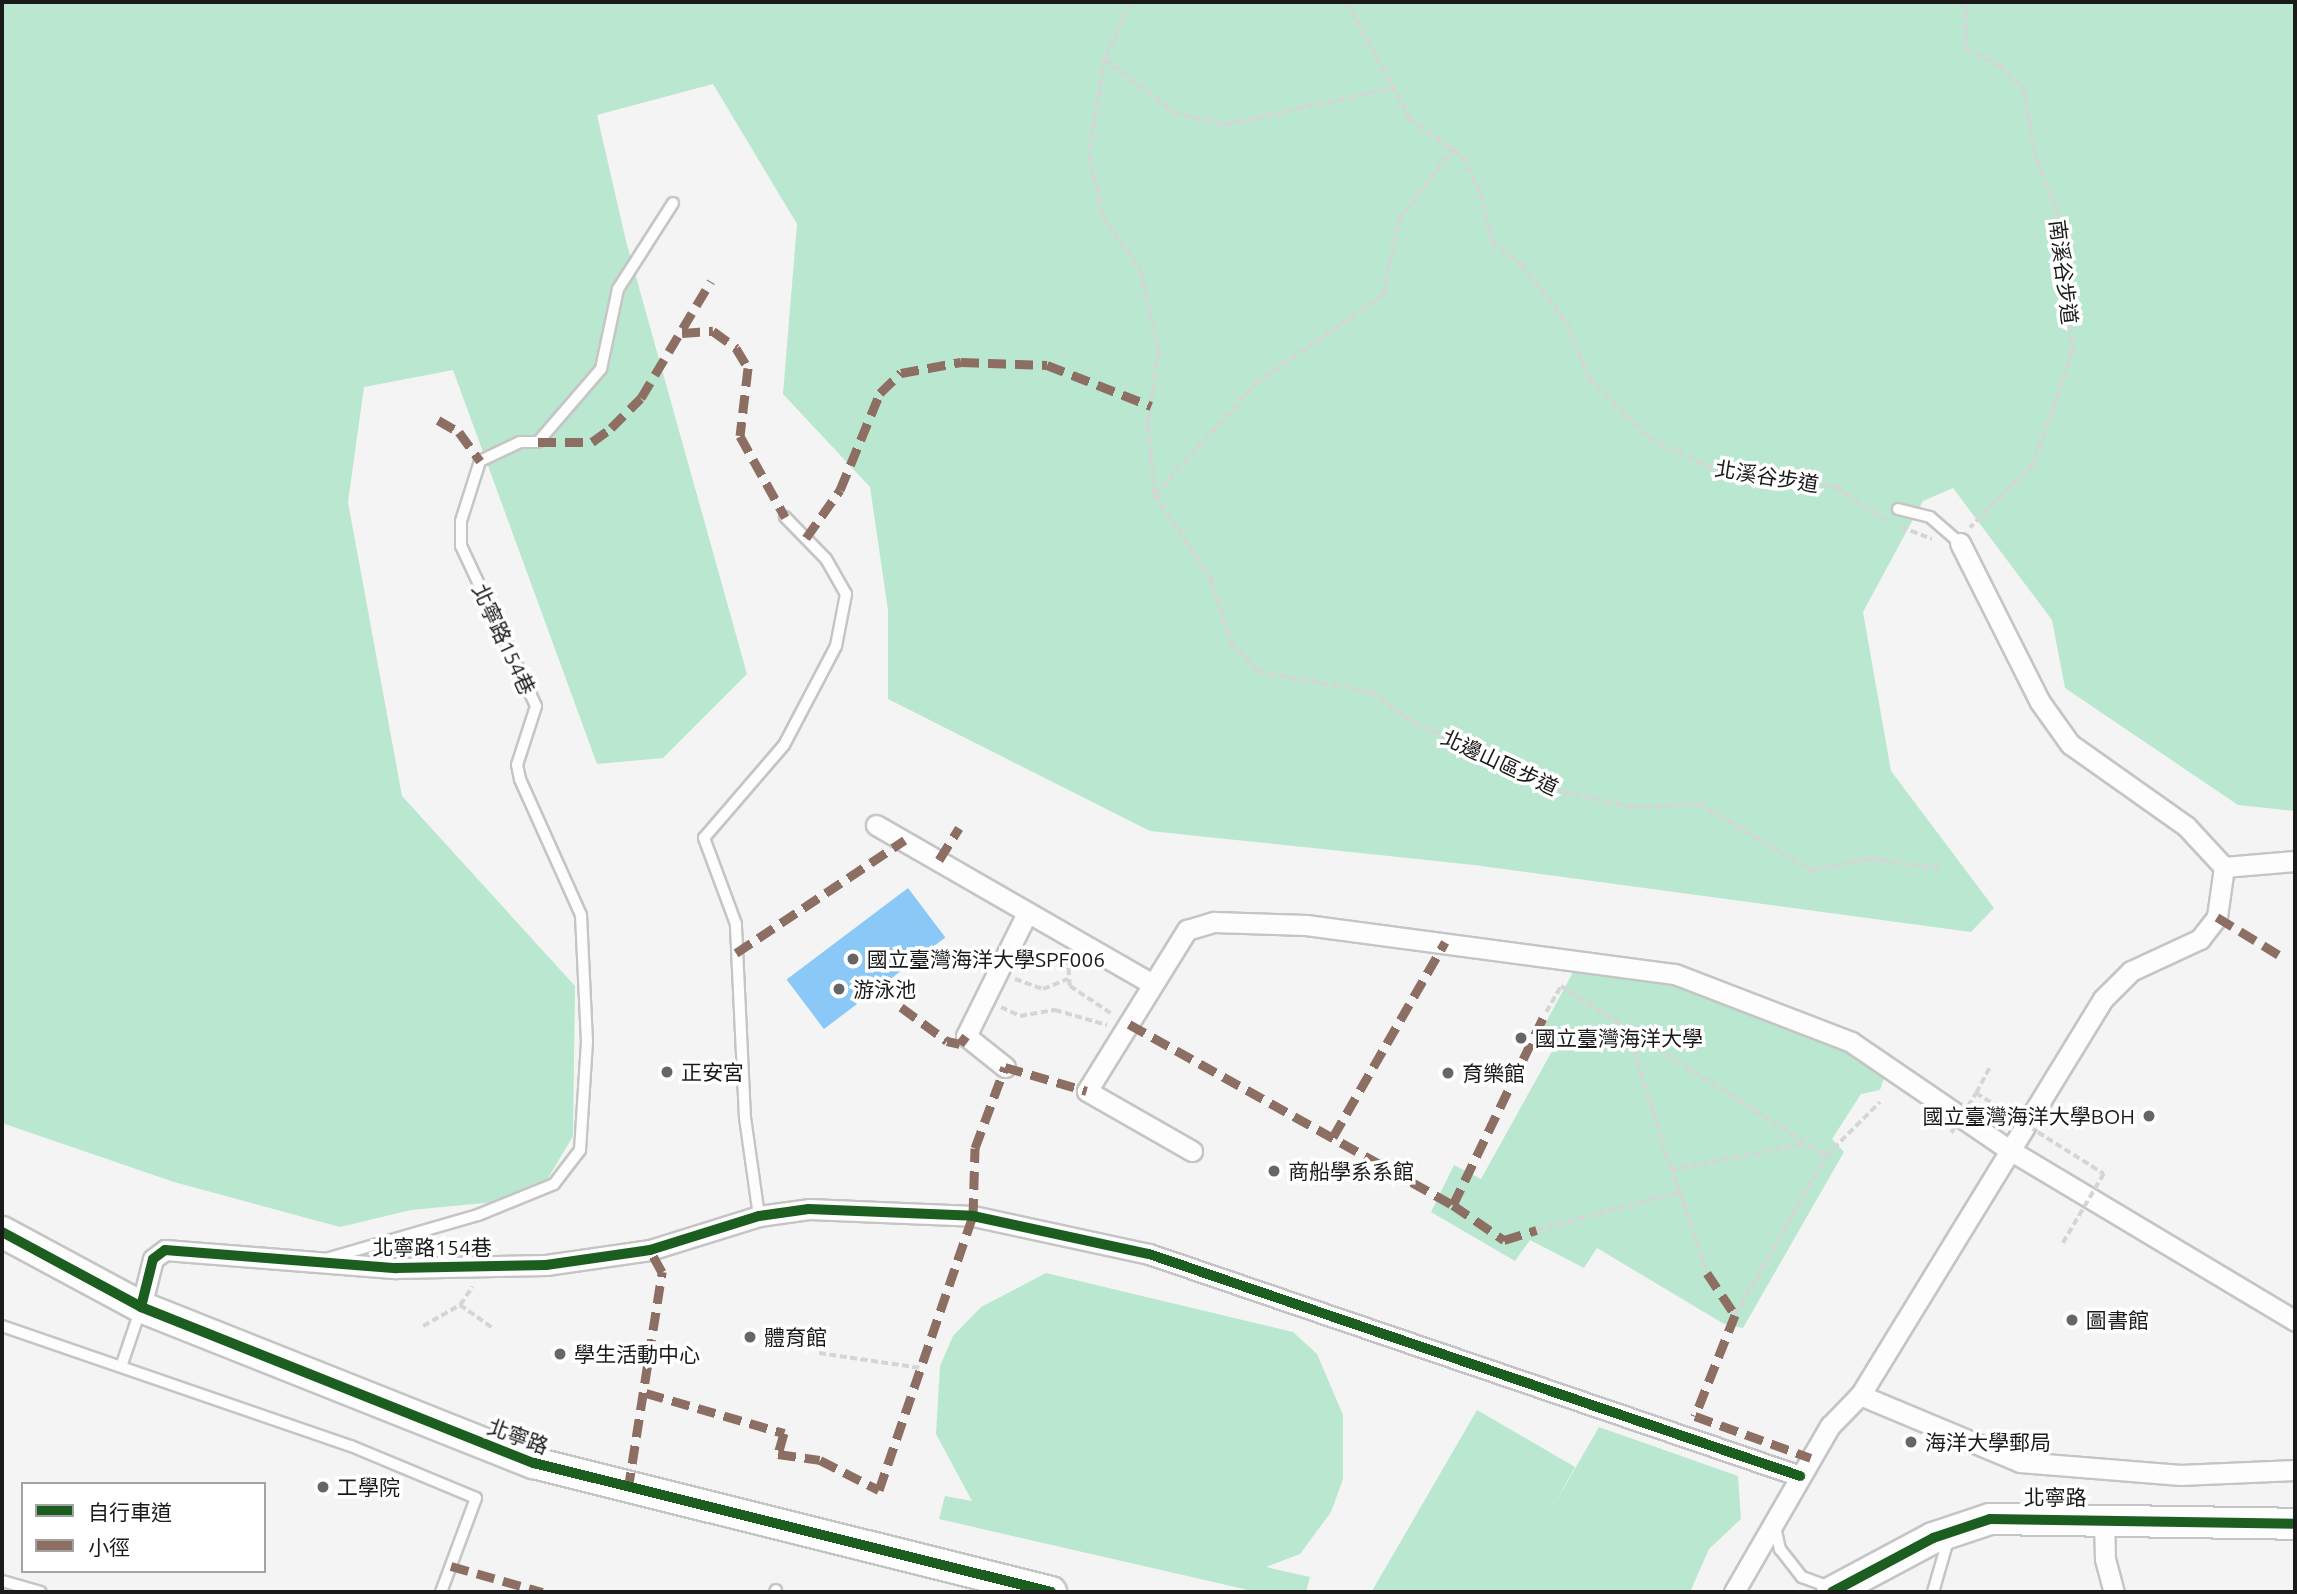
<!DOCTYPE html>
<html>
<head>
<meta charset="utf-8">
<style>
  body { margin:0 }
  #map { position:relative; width:2297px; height:1594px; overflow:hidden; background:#f4f4f5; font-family:Ubuntu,"Noto Sans TC",sans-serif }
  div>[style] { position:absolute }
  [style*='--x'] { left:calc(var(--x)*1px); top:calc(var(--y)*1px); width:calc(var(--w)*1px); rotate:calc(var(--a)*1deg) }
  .green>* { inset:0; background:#bae7cf }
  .water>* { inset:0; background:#89c8f7; transform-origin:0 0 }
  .path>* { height:3.5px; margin-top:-1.75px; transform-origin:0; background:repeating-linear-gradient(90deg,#d5d5d6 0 7px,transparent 0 10.5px) }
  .roads { filter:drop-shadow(2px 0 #c5c5c5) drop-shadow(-2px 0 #c5c5c5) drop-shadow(0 2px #c5c5c5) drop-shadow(0 -2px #c5c5c5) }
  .service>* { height:10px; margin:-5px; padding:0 5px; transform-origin:5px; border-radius:5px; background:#fdfdfe }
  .minor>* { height:19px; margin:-9.5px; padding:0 9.5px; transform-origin:9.5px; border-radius:9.5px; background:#fdfdfe }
  .primary>* { height:30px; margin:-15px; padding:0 15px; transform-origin:15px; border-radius:15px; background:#fdfdfe }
  .path-bridge>* { height:3.5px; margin-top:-1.75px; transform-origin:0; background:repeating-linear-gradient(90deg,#d5d5d6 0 7px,transparent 0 10.5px) }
  .quiet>* { height:9px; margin-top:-4.5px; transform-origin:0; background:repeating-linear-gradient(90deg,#8d6e63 0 18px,transparent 0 27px) }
  .cycleway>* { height:10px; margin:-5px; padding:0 5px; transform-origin:5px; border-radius:5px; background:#1b5e20 }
  .dots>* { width:19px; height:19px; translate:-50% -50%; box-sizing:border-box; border:4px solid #fff; border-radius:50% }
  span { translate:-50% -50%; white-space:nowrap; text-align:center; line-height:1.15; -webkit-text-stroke:7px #fff; paint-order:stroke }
  .street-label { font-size:21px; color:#1a1a1a }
  .poi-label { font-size:21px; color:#1a1a1a }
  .left { translate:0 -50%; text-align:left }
  .right { translate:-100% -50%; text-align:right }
  .frame { position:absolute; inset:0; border:4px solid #1a1a1a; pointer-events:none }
  .legend { position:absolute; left:21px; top:1482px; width:245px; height:91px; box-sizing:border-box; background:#fff; border:2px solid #a3a3a3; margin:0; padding:9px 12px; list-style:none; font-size:21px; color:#1a1a1a }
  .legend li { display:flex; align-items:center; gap:14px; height:35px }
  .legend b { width:35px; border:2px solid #a3a3a3 }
</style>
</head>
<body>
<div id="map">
  <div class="green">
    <div style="clip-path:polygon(2px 2px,2295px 2px,2295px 811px,2238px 805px,2065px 688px,2052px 620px,1953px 488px,1923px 501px,1863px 612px,1891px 771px,1994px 908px,1971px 932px,1474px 865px,1150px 831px,888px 699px,888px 610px,870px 487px,783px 394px,797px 224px,713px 84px,597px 115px,626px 241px,747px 674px,663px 758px,597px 764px,453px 370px,364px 387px,348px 502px,402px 796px,575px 986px,573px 1136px,547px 1180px,505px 1201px,411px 1210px,340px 1227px,174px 1182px,2px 1123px)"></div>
    <div style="clip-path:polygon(1579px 961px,1683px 976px,1887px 1069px,1880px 1090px,1861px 1094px,1832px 1139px,1844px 1152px,1743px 1328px,1724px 1324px,1597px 1248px,1584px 1268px,1530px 1240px,1515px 1261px,1431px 1212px,1454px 1165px,1481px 1179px,1556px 1044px,1544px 1026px)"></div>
    <div style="clip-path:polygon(1046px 1273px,1293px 1332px,1317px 1354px,1343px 1415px,1343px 1479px,1331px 1512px,1300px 1554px,1266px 1567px,1310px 1577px,1306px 1592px,1257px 1592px,939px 1519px,945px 1496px,972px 1501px,936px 1434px,940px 1366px,953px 1336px,981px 1307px)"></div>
    <div style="clip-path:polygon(1477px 1410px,1575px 1467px,1550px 1512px,1599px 1427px,1738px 1476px,1741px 1519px,1709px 1549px,1690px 1592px,1372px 1591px)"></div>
  </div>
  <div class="water">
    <div style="left:908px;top:888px;width:62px;height:152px;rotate:53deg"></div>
  </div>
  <div class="path">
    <div style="--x:1131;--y:2;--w:63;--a:114.5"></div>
    <div style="--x:1105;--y:59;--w:98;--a:99.4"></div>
    <div style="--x:1089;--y:156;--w:62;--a:76.9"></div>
    <div style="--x:1103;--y:216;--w:67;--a:55.4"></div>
    <div style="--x:1141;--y:271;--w:82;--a:77.3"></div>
    <div style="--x:1159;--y:351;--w:75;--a:98.5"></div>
    <div style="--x:1148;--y:425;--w:70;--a:84.3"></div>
    <div style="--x:1155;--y:495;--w:101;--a:56.3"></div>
    <div style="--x:1211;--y:579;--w:67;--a:72.6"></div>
    <div style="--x:1231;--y:643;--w:40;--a:46"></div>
    <div style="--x:1259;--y:672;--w:114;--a:10.1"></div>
    <div style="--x:1371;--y:692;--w:52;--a:35.5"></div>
    <div style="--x:1413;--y:722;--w:166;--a:24.9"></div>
    <div style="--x:1564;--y:792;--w:72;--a:12.1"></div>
    <div style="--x:1634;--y:807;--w:66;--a:-2.6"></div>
    <div style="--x:1700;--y:804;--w:129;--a:30.7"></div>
    <div style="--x:1811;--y:870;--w:60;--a:-10.6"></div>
    <div style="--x:1870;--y:859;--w:72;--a:8"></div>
    <div style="--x:1347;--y:2;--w:133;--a:61.7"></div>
    <div style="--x:1410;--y:119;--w:65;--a:35.6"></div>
    <div style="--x:1463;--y:157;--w:41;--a:64.1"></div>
    <div style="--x:1481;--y:194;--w:49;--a:77.1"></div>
    <div style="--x:1492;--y:242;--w:38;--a:37"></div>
    <div style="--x:1522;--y:265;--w:73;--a:52.2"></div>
    <div style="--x:1567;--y:323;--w:60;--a:68.6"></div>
    <div style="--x:1589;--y:379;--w:84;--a:44.5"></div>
    <div style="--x:1649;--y:438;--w:76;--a:25.9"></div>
    <div style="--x:1717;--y:471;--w:120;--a:7.7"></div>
    <div style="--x:1836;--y:487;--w:61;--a:33.7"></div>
    <div style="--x:1966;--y:2;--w:47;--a:90"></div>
    <div style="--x:1966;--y:49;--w:37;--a:26"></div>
    <div style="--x:1999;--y:65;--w:35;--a:44"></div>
    <div style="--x:2024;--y:89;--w:63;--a:80.8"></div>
    <div style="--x:2034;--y:151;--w:64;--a:69"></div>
    <div style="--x:2057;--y:211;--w:142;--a:83.5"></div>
    <div style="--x:2073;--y:352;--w:120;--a:109.5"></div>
    <div style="--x:2033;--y:465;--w:89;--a:135"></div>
    <div style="--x:1105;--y:59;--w:87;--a:37.5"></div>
    <div style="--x:1174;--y:112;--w:53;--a:14.3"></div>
    <div style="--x:1225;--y:125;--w:175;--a:-12.5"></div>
    <div style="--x:1155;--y:495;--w:151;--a:-48"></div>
    <div style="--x:1256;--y:383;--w:155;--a:-34.7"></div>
    <div style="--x:1383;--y:295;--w:77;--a:-78"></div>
    <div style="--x:1399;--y:220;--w:89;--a:-53.3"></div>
    <div style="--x:1901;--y:527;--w:33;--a:21"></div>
    <div style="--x:1068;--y:958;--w:28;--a:86"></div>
    <div style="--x:1070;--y:986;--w:50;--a:33.7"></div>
    <div style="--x:1015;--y:979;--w:30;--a:20"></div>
    <div style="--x:1043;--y:989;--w:27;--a:-22"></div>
    <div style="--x:1001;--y:1007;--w:21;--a:25"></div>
    <div style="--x:1020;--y:1016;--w:36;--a:-10"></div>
    <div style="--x:1055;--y:1010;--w:54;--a:16.1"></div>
    <div style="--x:1546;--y:1012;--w:30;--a:-60"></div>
    <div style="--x:1561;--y:986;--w:315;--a:32.7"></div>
    <div style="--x:1629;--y:1032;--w:144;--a:73.1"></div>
    <div style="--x:1976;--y:1093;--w:30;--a:-62"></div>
    <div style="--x:1680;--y:1192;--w:85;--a:71.6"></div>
    <div style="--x:1537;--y:1230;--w:148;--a:-14.9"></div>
    <div style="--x:1680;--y:1192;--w:24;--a:-112"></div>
    <div style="--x:1671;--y:1170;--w:134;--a:-11.2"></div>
    <div style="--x:460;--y:1305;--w:22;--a:-56"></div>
    <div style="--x:1735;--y:1315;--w:183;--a:-60.2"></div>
    <div style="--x:1826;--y:1156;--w:76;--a:-45"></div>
    <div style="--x:423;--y:1326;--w:43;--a:-29.6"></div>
    <div style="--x:460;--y:1305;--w:42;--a:35.2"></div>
    <div style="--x:819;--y:1353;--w:103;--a:8.4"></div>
  </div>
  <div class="roads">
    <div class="service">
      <div style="--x:1898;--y:509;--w:33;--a:14"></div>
      <div style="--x:1930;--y:517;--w:40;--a:41"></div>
      <div style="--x:759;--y:1216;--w:99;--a:-98.1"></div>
      <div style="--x:745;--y:1118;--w:194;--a:-92.7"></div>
      <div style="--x:736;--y:924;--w:92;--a:-110.4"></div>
      <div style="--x:704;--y:838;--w:123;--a:-49.3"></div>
      <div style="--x:784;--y:745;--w:112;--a:-62.3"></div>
      <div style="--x:836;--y:646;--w:53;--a:-79.1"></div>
      <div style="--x:846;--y:594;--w:40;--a:-119.7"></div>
      <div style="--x:826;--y:559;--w:59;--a:-134.3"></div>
      <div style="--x:329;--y:1258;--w:155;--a:-16.1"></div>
      <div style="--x:478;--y:1215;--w:82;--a:-22.2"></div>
      <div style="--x:554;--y:1184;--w:43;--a:-52.6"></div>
      <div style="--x:580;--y:1150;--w:108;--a:-86.3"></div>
      <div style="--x:587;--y:1042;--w:127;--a:-92.7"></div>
      <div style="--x:581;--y:915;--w:149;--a:-114.2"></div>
      <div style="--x:520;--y:779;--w:14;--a:-102"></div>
      <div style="--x:517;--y:765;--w:62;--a:-72.1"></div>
      <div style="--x:536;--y:706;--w:177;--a:-115.1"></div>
      <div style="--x:461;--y:546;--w:25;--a:-90"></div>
      <div style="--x:461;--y:521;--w:63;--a:-72.4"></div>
      <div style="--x:480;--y:461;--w:44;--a:-25.4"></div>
      <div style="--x:520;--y:442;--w:18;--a:0"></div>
      <div style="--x:538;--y:442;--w:96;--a:-49.2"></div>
      <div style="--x:601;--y:369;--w:82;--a:-78"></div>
      <div style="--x:618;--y:289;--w:102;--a:-57.4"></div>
      <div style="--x:2;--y:1326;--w:369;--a:19"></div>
      <div style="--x:351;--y:1446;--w:135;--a:22.6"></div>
      <div style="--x:476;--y:1498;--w:100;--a:110.4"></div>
      <div style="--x:122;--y:1364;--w:59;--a:-71.3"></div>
      <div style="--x:1775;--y:1526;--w:24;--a:78"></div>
      <div style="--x:1780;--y:1549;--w:36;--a:52"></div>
      <div style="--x:1802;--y:1577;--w:30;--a:20"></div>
      <div style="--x:2;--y:1581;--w:40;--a:16"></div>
      <div style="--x:775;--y:1592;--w:2;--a:-63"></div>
      <div style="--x:1933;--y:1592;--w:57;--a:-73.8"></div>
    </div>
    <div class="minor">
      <div style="--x:1960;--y:543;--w:178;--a:63.3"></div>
      <div style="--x:2040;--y:702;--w:52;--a:54.5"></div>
      <div style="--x:2070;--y:744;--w:142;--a:35.3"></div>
      <div style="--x:2186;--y:826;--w:56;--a:47.2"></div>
      <div style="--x:2224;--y:867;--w:71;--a:-4.8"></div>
      <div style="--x:876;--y:825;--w:319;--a:29.9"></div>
      <div style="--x:2224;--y:867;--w:50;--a:98"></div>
      <div style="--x:2217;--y:917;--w:28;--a:128"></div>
      <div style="--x:2200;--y:939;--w:76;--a:155.1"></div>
      <div style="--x:2131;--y:971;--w:40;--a:135"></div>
      <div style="--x:2103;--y:999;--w:465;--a:121.5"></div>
      <div style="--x:1860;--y:1395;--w:173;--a:22.7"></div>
      <div style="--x:2020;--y:1462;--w:161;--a:4.6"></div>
      <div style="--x:2180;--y:1475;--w:115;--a:-2.5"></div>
      <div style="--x:1005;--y:1067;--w:50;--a:-141.5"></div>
      <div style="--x:966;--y:1036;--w:137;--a:-63.6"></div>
      <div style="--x:1192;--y:1151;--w:121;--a:-150.3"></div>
      <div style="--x:1087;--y:1091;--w:190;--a:-58.2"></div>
      <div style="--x:1187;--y:930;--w:28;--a:-17"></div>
      <div style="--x:1214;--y:922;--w:92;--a:1.9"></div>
      <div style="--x:1306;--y:925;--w:372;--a:7.6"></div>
      <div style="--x:1675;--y:974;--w:189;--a:21.1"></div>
      <div style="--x:1851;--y:1042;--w:190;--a:34.3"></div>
      <div style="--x:2008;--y:1149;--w:335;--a:30.9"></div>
      <div style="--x:141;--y:1307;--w:49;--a:-76"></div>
      <div style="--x:153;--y:1259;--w:15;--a:-37"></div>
      <div style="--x:165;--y:1250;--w:232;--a:4.5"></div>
      <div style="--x:396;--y:1268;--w:150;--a:-1.1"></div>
      <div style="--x:546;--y:1265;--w:105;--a:-8.2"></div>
      <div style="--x:650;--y:1250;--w:114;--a:-17.3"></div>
      <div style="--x:759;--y:1216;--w:50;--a:-8"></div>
      <div style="--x:809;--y:1209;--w:164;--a:2.4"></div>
      <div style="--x:973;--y:1216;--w:180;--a:12.2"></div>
      <div style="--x:1149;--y:1254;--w:688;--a:18.83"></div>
      <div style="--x:2104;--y:1516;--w:43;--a:88.7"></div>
      <div style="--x:2105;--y:1559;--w:34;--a:75"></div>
      <div style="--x:1734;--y:1592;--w:192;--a:-60"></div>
      <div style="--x:1830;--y:1426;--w:43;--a:-45.9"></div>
    </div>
    <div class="primary">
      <div style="--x:2;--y:1232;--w:158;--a:28.3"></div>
      <div style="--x:141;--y:1307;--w:423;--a:21.7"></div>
      <div style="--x:534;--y:1463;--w:533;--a:14.01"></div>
      <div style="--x:1832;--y:1592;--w:115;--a:-28.1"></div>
      <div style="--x:1933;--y:1538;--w:60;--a:-18.4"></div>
      <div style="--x:1990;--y:1519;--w:305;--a:0.9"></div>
    </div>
  </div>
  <div class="path-bridge">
    <div style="--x:1951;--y:1133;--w:47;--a:-58"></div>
    <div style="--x:1976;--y:1093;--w:151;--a:32.3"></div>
    <div style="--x:2104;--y:1174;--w:82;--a:120.6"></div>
  </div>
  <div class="quiet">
    <div style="--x:682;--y:333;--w:31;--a:-4"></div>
    <div style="--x:713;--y:331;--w:29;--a:36"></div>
    <div style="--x:736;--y:348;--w:23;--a:59"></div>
    <div style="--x:748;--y:368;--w:68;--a:96.7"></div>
    <div style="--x:740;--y:436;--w:93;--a:60.9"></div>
    <div style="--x:438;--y:420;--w:24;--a:30"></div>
    <div style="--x:459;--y:432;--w:36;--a:54"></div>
    <div style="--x:538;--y:442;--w:54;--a:0"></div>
    <div style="--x:592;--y:442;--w:24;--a:-36"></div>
    <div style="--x:611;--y:428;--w:42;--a:-45"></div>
    <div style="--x:641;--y:398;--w:136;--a:-59.1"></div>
    <div style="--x:806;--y:538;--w:59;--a:-54.7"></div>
    <div style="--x:840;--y:490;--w:105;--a:-67.6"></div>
    <div style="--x:880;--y:393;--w:29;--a:-44"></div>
    <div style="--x:901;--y:373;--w:61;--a:-10.4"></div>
    <div style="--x:961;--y:362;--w:86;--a:2"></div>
    <div style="--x:1047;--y:365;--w:112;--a:21.5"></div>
    <div style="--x:939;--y:860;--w:38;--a:-58"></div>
    <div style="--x:2217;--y:917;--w:73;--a:31.5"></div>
    <div style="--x:736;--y:953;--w:203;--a:-33.8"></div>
    <div style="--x:901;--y:1007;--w:57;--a:36.5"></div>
    <div style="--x:947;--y:1041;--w:13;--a:13"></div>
    <div style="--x:960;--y:1044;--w:10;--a:-53"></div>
    <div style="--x:1129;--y:1024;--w:371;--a:29.2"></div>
    <div style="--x:1453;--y:1205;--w:62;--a:34.5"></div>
    <div style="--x:1504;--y:1240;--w:34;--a:-17"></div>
    <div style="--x:1333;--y:1137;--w:225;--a:-60.1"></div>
    <div style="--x:1453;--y:1205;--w:214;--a:-64.3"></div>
    <div style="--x:1707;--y:1273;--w:50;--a:56.3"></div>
    <div style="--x:1735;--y:1315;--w:109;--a:111.6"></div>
    <div style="--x:1695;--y:1416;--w:123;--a:19.9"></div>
    <div style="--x:646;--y:1393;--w:144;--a:16.2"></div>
    <div style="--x:784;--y:1433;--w:22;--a:106"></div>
    <div style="--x:778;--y:1454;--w:42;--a:8.1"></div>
    <div style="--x:820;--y:1460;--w:66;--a:27"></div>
    <div style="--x:879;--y:1490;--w:290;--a:-71.1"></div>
    <div style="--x:973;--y:1216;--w:68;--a:-88.3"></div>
    <div style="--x:975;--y:1148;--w:86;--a:-69.7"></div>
    <div style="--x:1005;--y:1067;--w:85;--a:16.3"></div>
    <div style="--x:628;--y:1490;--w:221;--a:-81.1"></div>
    <div style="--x:662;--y:1272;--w:25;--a:-119"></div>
    <div style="--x:451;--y:1566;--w:95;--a:15.9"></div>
  </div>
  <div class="cycleway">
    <div style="--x:2;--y:1232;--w:158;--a:28.3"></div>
    <div style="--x:141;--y:1307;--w:423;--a:21.7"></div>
    <div style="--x:534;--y:1463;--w:533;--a:14.01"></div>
    <div style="--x:141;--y:1307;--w:49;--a:-76"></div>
    <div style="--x:153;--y:1259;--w:15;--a:-37"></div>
    <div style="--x:165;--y:1250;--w:232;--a:4.5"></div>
    <div style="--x:396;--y:1268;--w:150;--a:-1.1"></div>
    <div style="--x:546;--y:1265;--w:105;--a:-8.2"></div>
    <div style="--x:650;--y:1250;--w:114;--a:-17.3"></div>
    <div style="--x:759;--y:1216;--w:50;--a:-8"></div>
    <div style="--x:809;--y:1209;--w:164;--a:2.4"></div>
    <div style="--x:973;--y:1216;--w:180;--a:12.2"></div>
    <div style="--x:1149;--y:1254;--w:688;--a:18.83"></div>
    <div style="--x:1832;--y:1592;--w:115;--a:-28.1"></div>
    <div style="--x:1933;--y:1538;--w:60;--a:-18.4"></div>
    <div style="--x:1990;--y:1519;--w:305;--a:0.9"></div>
  </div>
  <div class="dots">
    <div style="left:853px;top:959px;background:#666667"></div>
    <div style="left:839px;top:989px;background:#666667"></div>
    <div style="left:1521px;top:1038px;background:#666667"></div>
    <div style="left:667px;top:1072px;background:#666667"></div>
    <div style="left:1448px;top:1073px;background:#666667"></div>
    <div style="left:2149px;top:1116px;background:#666667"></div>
    <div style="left:1274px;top:1171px;background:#666667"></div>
    <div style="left:2072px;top:1320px;background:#666667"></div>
    <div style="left:750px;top:1337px;background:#666667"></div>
    <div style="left:560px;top:1354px;background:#666667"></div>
    <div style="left:1911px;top:1442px;background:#666667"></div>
    <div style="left:323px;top:1487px;background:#666667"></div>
  </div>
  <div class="street-label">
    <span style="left:2064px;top:272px;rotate:83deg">南溪谷步道</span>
    <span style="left:1767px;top:476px;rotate:9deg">北溪谷步道</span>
    <span style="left:504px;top:639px;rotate:65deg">北寧路154巷</span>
    <span style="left:1500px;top:762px;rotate:25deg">北邊山區步道</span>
    <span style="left:432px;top:1247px">北寧路154巷</span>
    <span style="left:518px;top:1436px;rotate:20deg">北寧路</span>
    <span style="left:2055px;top:1497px">北寧路</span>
  </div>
  <div class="poi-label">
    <span class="left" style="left:867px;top:959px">國立臺灣海洋大學SPF006</span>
    <span class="left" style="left:853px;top:989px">游泳池</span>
    <span class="left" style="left:1535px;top:1038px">國立臺灣海洋大學</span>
    <span class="left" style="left:681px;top:1072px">正安宮</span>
    <span class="left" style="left:1462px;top:1073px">育樂館</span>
    <span class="right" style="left:2135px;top:1116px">國立臺灣海洋大學BOH</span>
    <span class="left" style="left:1288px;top:1171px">商船學系系館</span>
    <span class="left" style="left:2086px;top:1320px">圖書館</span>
    <span class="left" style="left:764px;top:1337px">體育館</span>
    <span class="left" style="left:574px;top:1354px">學生活動中心</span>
    <span class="left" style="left:1925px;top:1442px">海洋大學郵局</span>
    <span class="left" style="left:337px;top:1487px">工學院</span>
  </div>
  <div class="frame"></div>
  <ul class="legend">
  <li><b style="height:9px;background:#1b5e20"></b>自行車道</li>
  <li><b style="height:9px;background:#8d6e63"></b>小徑</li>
  </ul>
</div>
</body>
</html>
